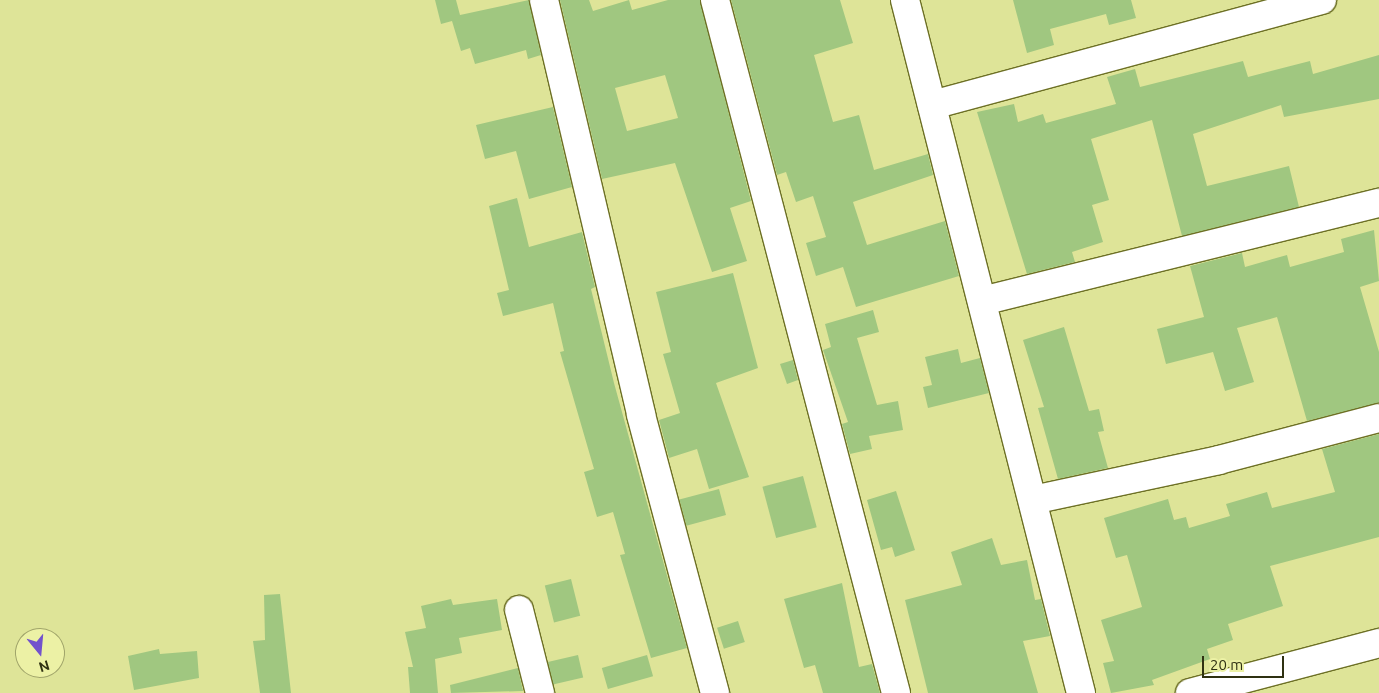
<!DOCTYPE html>
<html>
<head>
<meta charset="utf-8">
<style>
  body { margin:0 }
  #map { position:relative; width:1379px; height:693px; overflow:hidden; background:#dee498; font-family:Ubuntu,sans-serif }
  div>[style] { position:absolute }
  [style*='--x'] { left:calc(var(--x)*1px); top:calc(var(--y)*1px); width:calc(var(--w)*1px); rotate:calc(var(--a)*1deg) }
  .building>* { inset:0; background:#a0c780; transform-origin:0 0 }
  .roads { filter:drop-shadow(1px 0 #6d7025) drop-shadow(-1px 0 #6d7025) drop-shadow(0 1px #6d7025) drop-shadow(0 -1px #6d7025) }
  .minor>* { height:28px; margin:-14px; padding:0 14px; transform-origin:14px; border-radius:14px; background:#fff }
  .tertiary>* { height:28px; margin:-14px; padding:0 14px; transform-origin:14px; border-radius:14px; background:#fff }
  span { translate:-50% -50%; white-space:nowrap; text-align:center; line-height:1.15; -webkit-text-stroke:5px #ecf1a5; paint-order:stroke }
  .north { position:absolute; left:15px; top:628px; width:50px; height:50px; box-sizing:border-box; background:#ecf1a5; border:1px solid #a0a46a; border-radius:50%; rotate:163deg; font-size:14px; font-weight:700; line-height:20px; text-align:center; color:#2f3112 }
  .north::after { content:''; display:block; margin:auto; width:18px; height:22px; background:#7352cc; clip-path:polygon(50% 0,100% 100%,50% 72%,0 100%) }
  .scale { position:absolute; left:1202px; top:656px; width:82px; height:22px; box-sizing:border-box; border:2px solid #2f3112; border-top:0; padding-left:6px; font-size:15px; line-height:18px; white-space:nowrap; color:#2f3112; -webkit-text-stroke:4px #ecf1a5; paint-order:stroke }
</style>
</head>
<body>
<div id="map">
  <div class="building">
    <div style="clip-path:polygon(435px 0,456px 0,460px 15px,529px 0,541px 55px,528px 59px,526px 50px,475px 64px,470px 48px,461px 51px,452px 21px,441px 24px)"></div>
    <div style="clip-path:polygon(evenodd,560px 0,589px 0,593px 11px,629px 0,632px 10px,668px 0,700px 0,751px 201px,730px 208px,747px 261px,712px 272px,675px 163px,602px 179px,560px 0,665px 75px,678px 118px,627px 131px,615px 88px,665px 75px)"></div>
    <div style="clip-path:polygon(731px 0,840px 0,853px 43px,814px 55px,833px 122px,859px 115px,874px 170px,928px 154px,933px 175px,853px 202px,867px 245px,945px 221px,959px 276px,856px 307px,843px 267px,816px 276px,806px 243px,826px 237px,813px 196px,796px 202px,786px 172px,777px 175px)"></div>
    <div style="clip-path:polygon(1013px 0,1131px 0,1136px 18px,1109px 25px,1106px 14px,1050px 29px,1054px 45px,1027px 53px)"></div>
    <div style="clip-path:polygon(1379px 55px,1379px 99px,1284px 117px,1281px 105px,1193px 134px,1207px 186px,1289px 166px,1299px 207px,1182px 236px,1152px 120px,1091px 139px,1109px 200px,1092px 205px,1103px 242px,1072px 252px,1075px 262px,1027px 274px,977px 112px,1014px 104px,1018px 122px,1043px 114px,1046px 123px,1116px 104px,1107px 77px,1135px 69px,1140px 87px,1243px 61px,1248px 77px,1310px 61px,1313px 74px)"></div>
    <div style="clip-path:polygon(553px 107px,572px 187px,529px 199px,516px 151px,485px 159px,476px 125px)"></div>
    <div style="clip-path:polygon(517px 198px,529px 247px,582px 232px,595px 287px,591px 289px,614px 383px,687px 648px,651px 658px,620px 555px,625px 554px,613px 512px,597px 517px,584px 472px,594px 469px,560px 352px,564px 351px,553px 303px,503px 316px,497px 293px,509px 290px,489px 206px)"></div>
    <div style="clip-path:polygon(1374px 230px,1379px 281px,1360px 287px,1379px 352px,1379px 403px,1307px 421px,1277px 317px,1237px 328px,1254px 382px,1225px 391px,1213px 352px,1166px 364px,1157px 329px,1204px 317px,1190px 266px,1242px 253px,1245px 267px,1287px 255px,1290px 267px,1344px 252px,1341px 239px)"></div>
    <div style="clip-path:polygon(733px 273px,758px 368px,716px 383px,749px 477px,709px 489px,697px 449px,669px 458px,659px 420px,680px 413px,663px 354px,671px 352px,656px 292px)"></div>
    <div style="clip-path:polygon(873px 310px,879px 332px,857px 338px,877px 405px,898px 401px,903px 430px,869px 436px,872px 449px,850px 454px,842px 424px,848px 422px,823px 350px,831px 347px,825px 324px)"></div>
    <div style="clip-path:polygon(1064px 327px,1089px 411px,1099px 409px,1104px 431px,1098px 432px,1108px 468px,1058px 479px,1038px 408px,1044px 407px,1023px 340px)"></div>
    <div style="clip-path:polygon(958px 349px,961px 363px,980px 358px,989px 393px,928px 408px,923px 387px,932px 385px,925px 357px)"></div>
    <div style="clip-path:polygon(793px 360px,798px 380px,787px 384px,780px 364px)"></div>
    <div style="clip-path:polygon(1379px 434px,1379px 537px,1270px 566px,1283px 606px,1228px 624px,1233px 640px,1207px 649px,1210px 659px,1152px 680px,1154px 685px,1111px 693px,1103px 663px,1114px 661px,1101px 620px,1142px 607px,1127px 555px,1116px 558px,1104px 518px,1168px 499px,1174px 520px,1186px 517px,1189px 528px,1230px 516px,1226px 504px,1267px 492px,1272px 508px,1335px 492px,1322px 449px)"></div>
    <div style="left:803px;top:476px;width:53px;height:42px;rotate:75deg"></div>
    <div style="left:719px;top:489px;width:27px;height:41px;rotate:75deg"></div>
    <div style="clip-path:polygon(896px 491px,915px 550px,895px 557px,892px 547px,881px 550px,867px 500px)"></div>
    <div style="clip-path:polygon(992px 538px,1001px 565px,1027px 560px,1035px 600px,1041px 599px,1050px 636px,1023px 641px,1038px 693px,928px 693px,905px 600px,962px 585px,951px 552px)"></div>
    <div style="left:571px;top:579px;width:38px;height:27px;rotate:76deg"></div>
    <div style="clip-path:polygon(842px 583px,859px 667px,872px 664px,880px 693px,823px 693px,815px 665px,804px 668px,784px 599px)"></div>
    <div style="clip-path:polygon(280px 594px,291px 693px,260px 693px,253px 641px,265px 640px,264px 595px)"></div>
    <div style="clip-path:polygon(451px 599px,453px 605px,497px 599px,502px 630px,459px 638px,462px 653px,435px 659px,438px 693px,410px 693px,408px 667px,413px 667px,405px 632px,426px 628px,421px 606px)"></div>
    <div style="left:738px;top:621px;width:22px;height:22px;rotate:72deg"></div>
    <div style="clip-path:polygon(159px 649px,160px 654px,197px 651px,199px 678px,134px 690px,128px 656px)"></div>
    <div style="left:578px;top:655px;width:23px;height:31px;rotate:77deg"></div>
    <div style="left:647px;top:655px;width:22px;height:47px;rotate:74deg"></div>
    <div style="clip-path:polygon(518px 668px,523px 691px,451px 693px,450px 685px)"></div>
  </div>
  <div class="roads">
    <div class="minor">
      <div style="--x:544;--y:0;--w:426;--a:76.8"></div>
      <div style="--x:641;--y:415;--w:288;--a:75.1"></div>
      <div style="--x:715;--y:0;--w:716;--a:75.36"></div>
      <div style="--x:905;--y:0;--w:715;--a:75.75"></div>
      <div style="--x:932;--y:105;--w:404;--a:-15.1"></div>
      <div style="--x:982;--y:301;--w:409;--a:-13.9"></div>
      <div style="--x:1033;--y:500;--w:190;--a:-12.1"></div>
      <div style="--x:1219;--y:460;--w:165;--a:-14.7"></div>
      <div style="--x:519;--y:610;--w:86;--a:75.8"></div>
    </div>
    <div class="tertiary">
      <div style="--x:1190;--y:693;--w:196;--a:-14.8"></div>
    </div>
  </div>
  <div class="north">N</div>
  <div class="scale">20 m</div>
</div>
</body>
</html>
